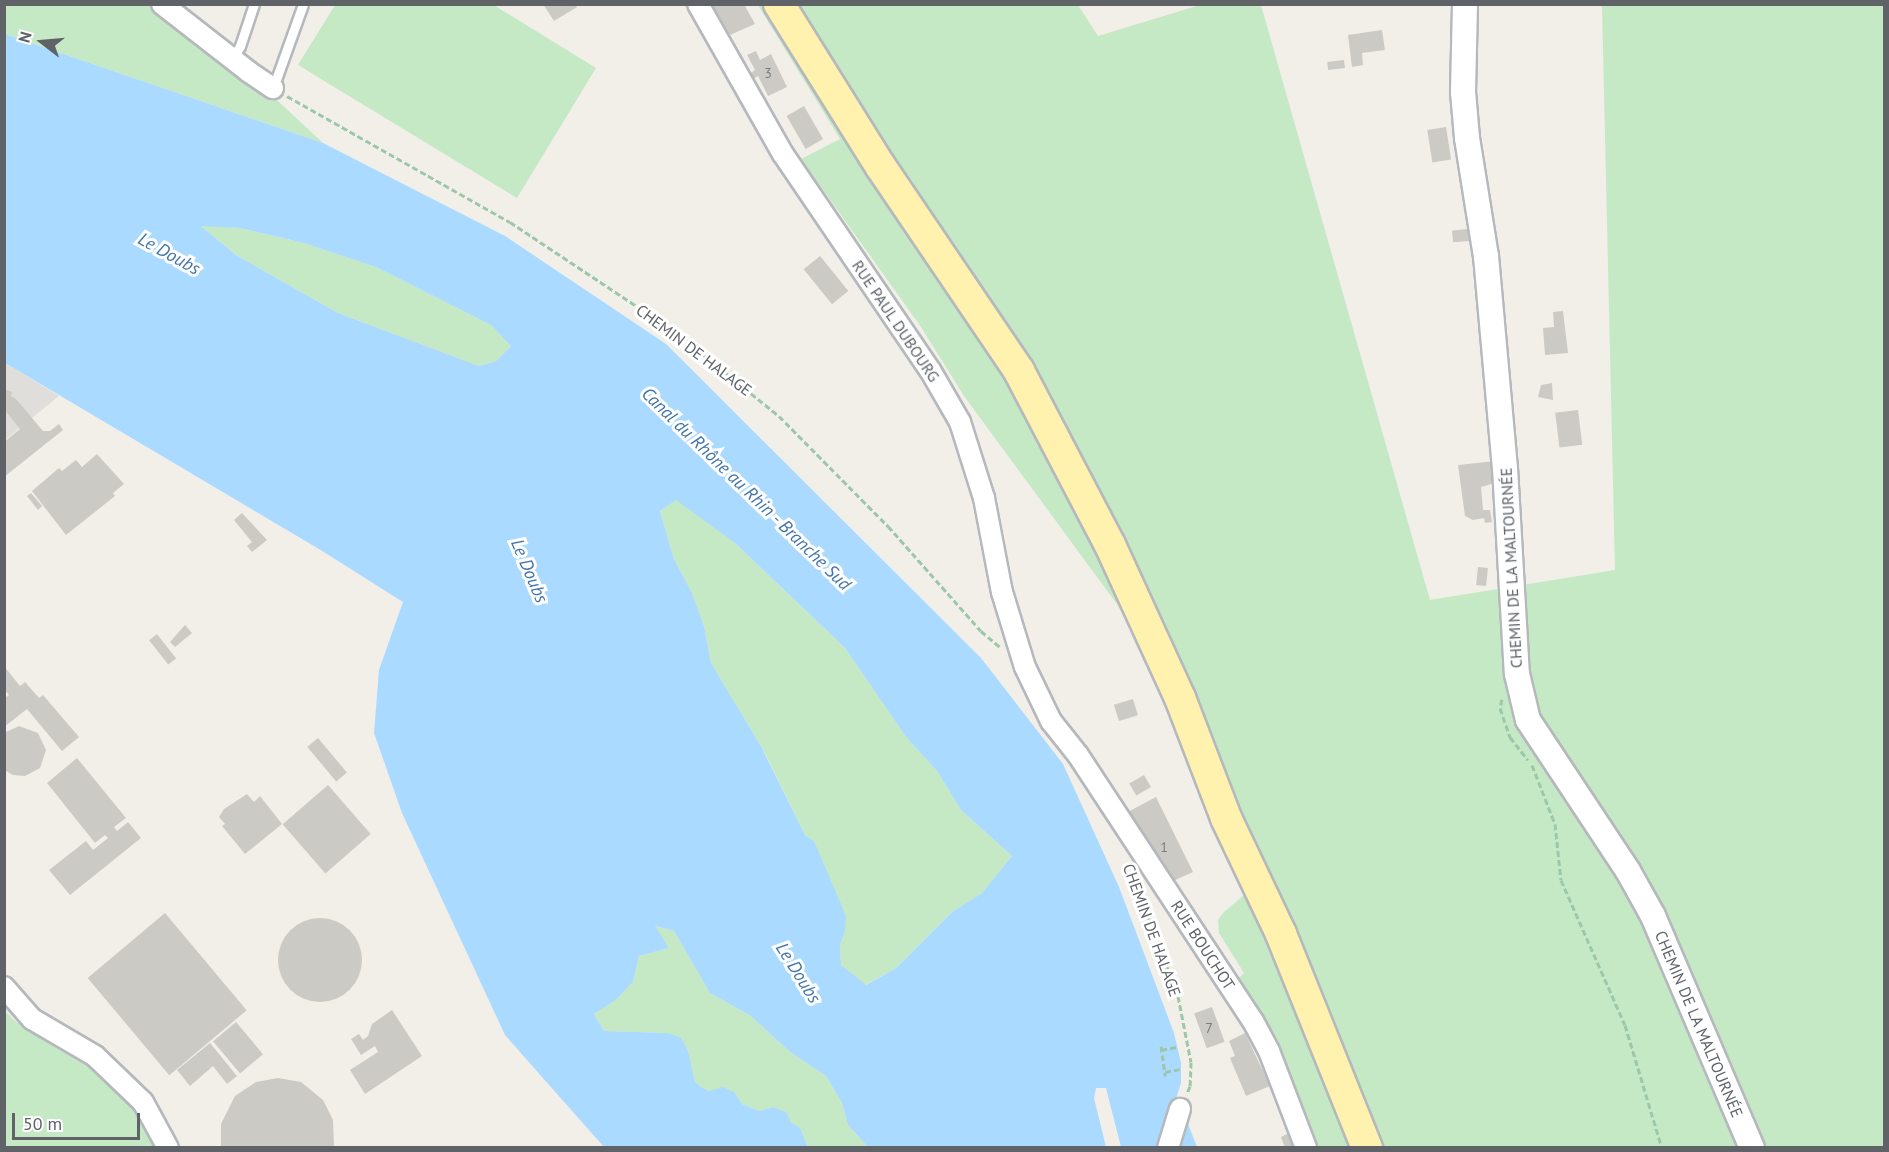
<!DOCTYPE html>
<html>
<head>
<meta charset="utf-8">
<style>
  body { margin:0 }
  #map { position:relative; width:1889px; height:1152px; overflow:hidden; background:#f1efe8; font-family:"PT Sans",sans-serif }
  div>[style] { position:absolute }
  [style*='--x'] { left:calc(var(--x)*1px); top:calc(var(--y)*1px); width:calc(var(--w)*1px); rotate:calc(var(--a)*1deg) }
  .industrial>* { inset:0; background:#e0deda }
  .green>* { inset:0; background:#c5e8c5 }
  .water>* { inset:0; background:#aadaff }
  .building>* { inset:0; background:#cccac5; transform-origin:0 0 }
  .round { border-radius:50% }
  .path>* { height:3px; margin-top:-1.5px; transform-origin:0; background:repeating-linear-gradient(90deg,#9cc7a9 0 6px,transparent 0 9px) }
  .roads { filter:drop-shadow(2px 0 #b5b8bc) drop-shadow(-2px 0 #b5b8bc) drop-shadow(0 2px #b5b8bc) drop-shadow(0 -2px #b5b8bc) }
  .service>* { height:9px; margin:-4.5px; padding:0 4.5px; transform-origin:4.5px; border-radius:4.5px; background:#fff }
  .minor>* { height:20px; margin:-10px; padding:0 10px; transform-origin:10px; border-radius:10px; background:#fff }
  .tertiary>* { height:24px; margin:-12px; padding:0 12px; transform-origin:12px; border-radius:12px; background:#fff }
  .primary>* { height:30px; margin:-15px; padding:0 15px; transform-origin:15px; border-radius:15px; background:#fff2af }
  span { translate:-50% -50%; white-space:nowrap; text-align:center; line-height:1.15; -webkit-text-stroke:6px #fff; paint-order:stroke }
  .number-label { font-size:14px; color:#7a7d7f }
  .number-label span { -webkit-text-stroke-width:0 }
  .street-label { font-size:16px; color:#5f6368 }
  .water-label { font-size:18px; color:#4174aa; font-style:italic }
  .frame { position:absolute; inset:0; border:6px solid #5f6368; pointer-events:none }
  .north { position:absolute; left:12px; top:12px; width:60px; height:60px; -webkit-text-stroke:4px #fff; paint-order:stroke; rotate:286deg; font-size:16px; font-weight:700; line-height:24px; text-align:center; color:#5f6368 }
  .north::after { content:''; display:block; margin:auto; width:21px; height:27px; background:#5f6368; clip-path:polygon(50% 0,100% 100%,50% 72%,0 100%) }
  .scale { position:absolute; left:12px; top:1113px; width:128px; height:27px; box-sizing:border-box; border:3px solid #5f6368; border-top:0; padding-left:8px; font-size:18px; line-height:21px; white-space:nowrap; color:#5f6368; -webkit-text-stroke:4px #fff; paint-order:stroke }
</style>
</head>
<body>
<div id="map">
  <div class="industrial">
    <div style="clip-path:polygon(5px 363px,59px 396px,5px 440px)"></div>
  </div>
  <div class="green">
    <div style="clip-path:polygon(492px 4px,596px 68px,517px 198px,298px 65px,335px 5px)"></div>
    <div style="clip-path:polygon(4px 5px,175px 5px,323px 143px,5px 34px)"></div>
    <div style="clip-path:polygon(758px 5px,1078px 5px,1098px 36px,1200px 5px,1261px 5px,1430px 600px,1615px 570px,1602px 5px,1884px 5px,1884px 1147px,1315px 1147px,1236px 981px,1244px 973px,1219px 933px,1218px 920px,1223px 913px,1267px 875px,1208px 728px,964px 396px,921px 327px,801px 159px,840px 139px)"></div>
    <div style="clip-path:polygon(200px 225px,240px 228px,304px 243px,376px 267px,491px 325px,511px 346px,496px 361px,479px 366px,338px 313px,236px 255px)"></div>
    <div style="clip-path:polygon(676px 499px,735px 543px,845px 648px,906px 737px,937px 771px,961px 810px,1012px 856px,982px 893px,952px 912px,896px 968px,865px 985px,841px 965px,840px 945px,845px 931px,814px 841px,805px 835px,766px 755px,711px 663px,704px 626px,692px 593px,674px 559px,660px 511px)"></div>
    <div style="clip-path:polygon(654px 926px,674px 931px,710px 993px,751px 1016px,790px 1052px,826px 1076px,842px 1103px,848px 1125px,868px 1147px,808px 1147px,800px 1129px,790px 1123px,773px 1107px,759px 1111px,742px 1104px,735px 1093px,709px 1091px,701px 1087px,695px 1081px,688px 1051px,667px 1033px,604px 1031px,594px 1014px,616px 1000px,633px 982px,639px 956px,669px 948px)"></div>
    <div style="clip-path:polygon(4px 1010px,15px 1021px,87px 1065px,132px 1106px,155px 1147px,5px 1147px)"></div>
  </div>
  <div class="water">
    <div style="clip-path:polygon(evenodd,5px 34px,323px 143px,505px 236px,666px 344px,981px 658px,1063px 764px,1119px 887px,1174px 1033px,1181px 1063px,1181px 1083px,1173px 1108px,1188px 1124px,1197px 1147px,1121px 1147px,1106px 1088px,1096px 1088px,1094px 1098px,1106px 1147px,868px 1147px,848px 1125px,842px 1103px,826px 1076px,790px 1052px,751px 1016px,710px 993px,674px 931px,655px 926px,669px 948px,639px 956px,633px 982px,616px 1000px,594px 1014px,604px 1031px,667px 1033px,681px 1038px,688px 1051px,695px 1081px,701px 1087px,709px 1091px,723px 1087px,735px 1093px,742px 1104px,759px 1111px,773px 1107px,787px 1113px,791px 1123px,800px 1128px,808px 1147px,604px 1147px,505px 1035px,402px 813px,374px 733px,379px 670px,403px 602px,319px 549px,5px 363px,5px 34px,201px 226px,240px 228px,304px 243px,376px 267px,491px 325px,511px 346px,496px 361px,479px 366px,338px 313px,236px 255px,201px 226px,5px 34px,676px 500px,735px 543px,845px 648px,906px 737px,937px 771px,961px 810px,1012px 856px,982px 893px,952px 912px,896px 968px,866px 985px,841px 965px,840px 945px,845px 931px,846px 916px,814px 841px,805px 835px,762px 748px,711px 663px,704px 626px,692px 593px,674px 559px,660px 511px,676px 500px)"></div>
  </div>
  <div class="building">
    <div style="clip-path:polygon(543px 4px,575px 4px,577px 7px,554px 21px)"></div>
    <div style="clip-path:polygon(712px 4px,744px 4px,755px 24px,730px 35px)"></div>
    <div style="clip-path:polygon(1382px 30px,1385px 50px,1362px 53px,1363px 65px,1352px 67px,1348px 35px)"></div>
    <div style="clip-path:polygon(756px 51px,760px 60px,771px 54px,787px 87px,768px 96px,758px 76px,753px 79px,751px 73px,755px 70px,747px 55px)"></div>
    <div style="left:1344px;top:60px;width:8px;height:17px;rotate:83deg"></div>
    <div style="left:804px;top:106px;width:38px;height:20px;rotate:60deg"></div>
    <div style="left:1446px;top:127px;width:33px;height:19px;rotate:81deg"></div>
    <div style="left:1468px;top:229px;width:12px;height:16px;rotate:85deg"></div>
    <div style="left:820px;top:256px;width:45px;height:21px;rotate:51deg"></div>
    <div style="clip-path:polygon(1563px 311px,1568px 353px,1545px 355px,1543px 328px,1554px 327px,1553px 312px)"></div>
    <div style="clip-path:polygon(1552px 383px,1553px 400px,1538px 397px,1541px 385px)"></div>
    <div style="clip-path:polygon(4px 389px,12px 392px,11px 396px,16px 399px,43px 431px,50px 431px,59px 424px,63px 430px,4px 477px,4px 442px,20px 429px,4px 409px)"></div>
    <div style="left:1578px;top:410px;width:35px;height:23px;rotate:83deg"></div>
    <div style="clip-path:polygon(97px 454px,124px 484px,113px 493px,115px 496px,66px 535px,32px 491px,59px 468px,62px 471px,76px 460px,82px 467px)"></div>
    <div style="clip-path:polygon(1495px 461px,1498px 482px,1481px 487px,1483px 510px,1490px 510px,1492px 522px,1485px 523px,1484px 518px,1473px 520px,1465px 516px,1458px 465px)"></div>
    <div style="clip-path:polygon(31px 493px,42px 506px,38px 510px,27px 496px)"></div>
    <div style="clip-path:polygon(242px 513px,267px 540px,252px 552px,247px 546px,252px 542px,234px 520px)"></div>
    <div style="left:1478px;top:567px;width:10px;height:18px;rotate:6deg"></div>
    <div style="clip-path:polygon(185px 625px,192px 633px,175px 647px,170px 642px)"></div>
    <div style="left:157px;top:634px;width:31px;height:10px;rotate:52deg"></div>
    <div style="clip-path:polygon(4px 666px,20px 686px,25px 682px,39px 698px,43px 695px,79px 737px,62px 751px,27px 709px,4px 727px,4px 699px,9px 695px,4px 689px)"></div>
    <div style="left:1133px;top:699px;width:17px;height:20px;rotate:73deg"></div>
    <div style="clip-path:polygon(19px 726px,38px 733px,46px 750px,40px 768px,25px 776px,13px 775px,4px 770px,4px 733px)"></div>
    <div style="left:318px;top:738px;width:45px;height:14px;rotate:50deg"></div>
    <div style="clip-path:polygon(77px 758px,126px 818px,114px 827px,117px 831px,128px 822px,141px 838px,70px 895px,49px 870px,86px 841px,93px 850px,108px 838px,105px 835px,95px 843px,47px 783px)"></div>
    <div style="left:1144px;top:775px;width:14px;height:17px;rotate:60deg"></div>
    <div style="left:328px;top:785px;width:65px;height:60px;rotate:49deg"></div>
    <div style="clip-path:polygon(247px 794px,254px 802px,260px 796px,282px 824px,245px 854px,222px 826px,225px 824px,219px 817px,224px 809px)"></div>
    <div style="clip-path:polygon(1156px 797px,1193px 872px,1171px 882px,1126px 813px)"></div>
    <div style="left:165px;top:913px;width:127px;height:101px;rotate:50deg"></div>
    <div class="round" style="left:278px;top:918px;width:84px;height:84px"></div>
    <div style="left:1212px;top:1007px;width:37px;height:19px;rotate:70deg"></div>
    <div style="clip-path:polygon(392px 1010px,422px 1056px,365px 1094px,350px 1070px,378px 1052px,375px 1046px,361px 1055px,351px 1039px,359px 1034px,363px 1040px,368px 1036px,372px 1024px)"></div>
    <div style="left:236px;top:1022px;width:42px;height:30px;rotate:50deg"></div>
    <div style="clip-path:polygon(1245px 1033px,1270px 1086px,1246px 1096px,1230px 1058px,1235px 1056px,1229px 1041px)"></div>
    <div style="clip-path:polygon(210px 1043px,237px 1076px,227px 1084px,213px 1066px,190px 1086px,177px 1070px)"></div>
    <div style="clip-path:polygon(278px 1078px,301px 1082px,323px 1100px,333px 1120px,334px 1148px,221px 1148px,221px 1124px,235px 1096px,256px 1082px)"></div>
    <div style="clip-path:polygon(1291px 1132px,1298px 1148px,1285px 1148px,1281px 1137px)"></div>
  </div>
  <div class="path">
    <div style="--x:287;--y:96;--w:256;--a:29.5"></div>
    <div style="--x:510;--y:222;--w:197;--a:33.6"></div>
    <div style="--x:674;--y:331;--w:135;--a:39"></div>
    <div style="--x:779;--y:416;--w:155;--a:45.3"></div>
    <div style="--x:888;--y:526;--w:140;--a:48.5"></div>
    <div style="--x:981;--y:631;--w:25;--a:40"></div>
    <div style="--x:1502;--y:699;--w:9;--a:103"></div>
    <div style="--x:1500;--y:708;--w:31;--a:71"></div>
    <div style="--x:1510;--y:737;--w:29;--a:52"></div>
    <div style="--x:1532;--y:765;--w:63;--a:68.7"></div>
    <div style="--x:1555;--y:824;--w:56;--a:83.9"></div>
    <div style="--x:1561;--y:880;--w:158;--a:66.2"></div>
    <div style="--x:1625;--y:1025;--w:128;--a:73.3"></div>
    <div style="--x:1132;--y:874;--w:130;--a:69.3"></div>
    <div style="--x:1178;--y:996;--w:67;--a:78.9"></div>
    <div style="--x:1191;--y:1062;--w:24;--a:92"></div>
    <div style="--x:1190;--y:1086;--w:9;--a:111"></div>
    <div style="--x:1161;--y:1046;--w:30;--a:82"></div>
    <div style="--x:1161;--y:1050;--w:16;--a:-11"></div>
    <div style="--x:1165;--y:1072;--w:15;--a:-11"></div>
  </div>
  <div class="roads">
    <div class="service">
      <div style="--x:233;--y:58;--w:14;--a:-60"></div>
      <div style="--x:240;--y:46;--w:44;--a:-71.6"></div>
      <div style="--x:273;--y:88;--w:89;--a:-70.3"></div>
    </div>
    <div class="minor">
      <div style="--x:162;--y:4;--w:110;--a:38"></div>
      <div style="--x:249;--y:72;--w:29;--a:34"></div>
      <div style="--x:698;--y:4;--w:172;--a:60.5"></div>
      <div style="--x:783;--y:154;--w:261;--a:55.8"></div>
      <div style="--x:930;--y:370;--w:60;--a:60"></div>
      <div style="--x:960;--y:422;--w:80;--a:72.5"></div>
      <div style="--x:984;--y:498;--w:96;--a:79.2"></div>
      <div style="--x:1002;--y:592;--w:78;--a:73"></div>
      <div style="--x:1025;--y:667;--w:60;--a:64.3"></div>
      <div style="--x:1051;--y:721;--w:43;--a:51.5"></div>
      <div style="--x:1078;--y:755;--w:318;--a:56.7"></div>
      <div style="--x:1253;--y:1021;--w:34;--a:62"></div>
      <div style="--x:1269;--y:1051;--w:104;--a:69.1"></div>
      <div style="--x:4;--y:987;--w:43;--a:48.8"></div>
      <div style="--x:32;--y:1019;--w:73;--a:30.4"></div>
      <div style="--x:95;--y:1056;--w:66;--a:43.8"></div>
      <div style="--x:143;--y:1102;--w:52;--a:61.5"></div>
      <div style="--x:1168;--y:1148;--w:41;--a:-72.9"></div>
    </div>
    <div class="tertiary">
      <div style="--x:1465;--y:4;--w:88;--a:91.3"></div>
      <div style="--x:1463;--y:92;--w:46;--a:85"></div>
      <div style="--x:1467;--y:138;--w:120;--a:80.9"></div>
      <div style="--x:1486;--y:256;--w:213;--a:84.9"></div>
      <div style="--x:1505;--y:468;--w:206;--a:86.7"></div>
      <div style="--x:1517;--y:674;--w:47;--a:76.6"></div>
      <div style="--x:1528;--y:720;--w:181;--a:56.5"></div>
      <div style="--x:1628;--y:871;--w:51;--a:60.9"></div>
      <div style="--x:1653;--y:916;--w:252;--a:66.9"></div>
    </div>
    <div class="primary">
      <div style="--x:779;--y:4;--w:192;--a:58"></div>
      <div style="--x:881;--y:167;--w:246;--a:55.9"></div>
      <div style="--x:1019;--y:371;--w:196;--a:62.4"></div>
      <div style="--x:1110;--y:545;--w:168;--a:65.4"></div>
      <div style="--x:1180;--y:698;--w:129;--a:69"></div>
      <div style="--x:1226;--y:818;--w:128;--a:64.6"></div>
      <div style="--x:1281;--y:934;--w:231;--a:68.1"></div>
    </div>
  </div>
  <div class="number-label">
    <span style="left:768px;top:73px">3</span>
    <span style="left:1164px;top:847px">1</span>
    <span style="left:1209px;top:1028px">7</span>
  </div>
  <div class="street-label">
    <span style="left:896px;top:321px;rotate:56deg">RUE PAUL DUBOURG</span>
    <span style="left:694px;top:350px;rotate:37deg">CHEMIN DE HALAGE</span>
    <span style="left:1511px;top:568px;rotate:-93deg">CHEMIN DE LA MALTOURNÉE</span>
    <span style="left:1152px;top:930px;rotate:70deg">CHEMIN DE HALAGE</span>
    <span style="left:1203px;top:945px;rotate:57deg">RUE BOUCHOT</span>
    <span style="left:1699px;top:1024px;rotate:67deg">CHEMIN DE LA MALTOURNÉE</span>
  </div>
  <div class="water-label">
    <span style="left:169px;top:254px;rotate:29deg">Le Doubs</span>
    <span style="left:746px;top:489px;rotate:44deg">Canal du Rhône au Rhin - Branche Sud</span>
    <span style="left:529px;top:571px;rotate:67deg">Le Doubs</span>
    <span style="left:798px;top:973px;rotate:58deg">Le Doubs</span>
  </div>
  <div class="frame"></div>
  <div class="north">N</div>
  <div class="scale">50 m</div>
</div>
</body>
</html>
